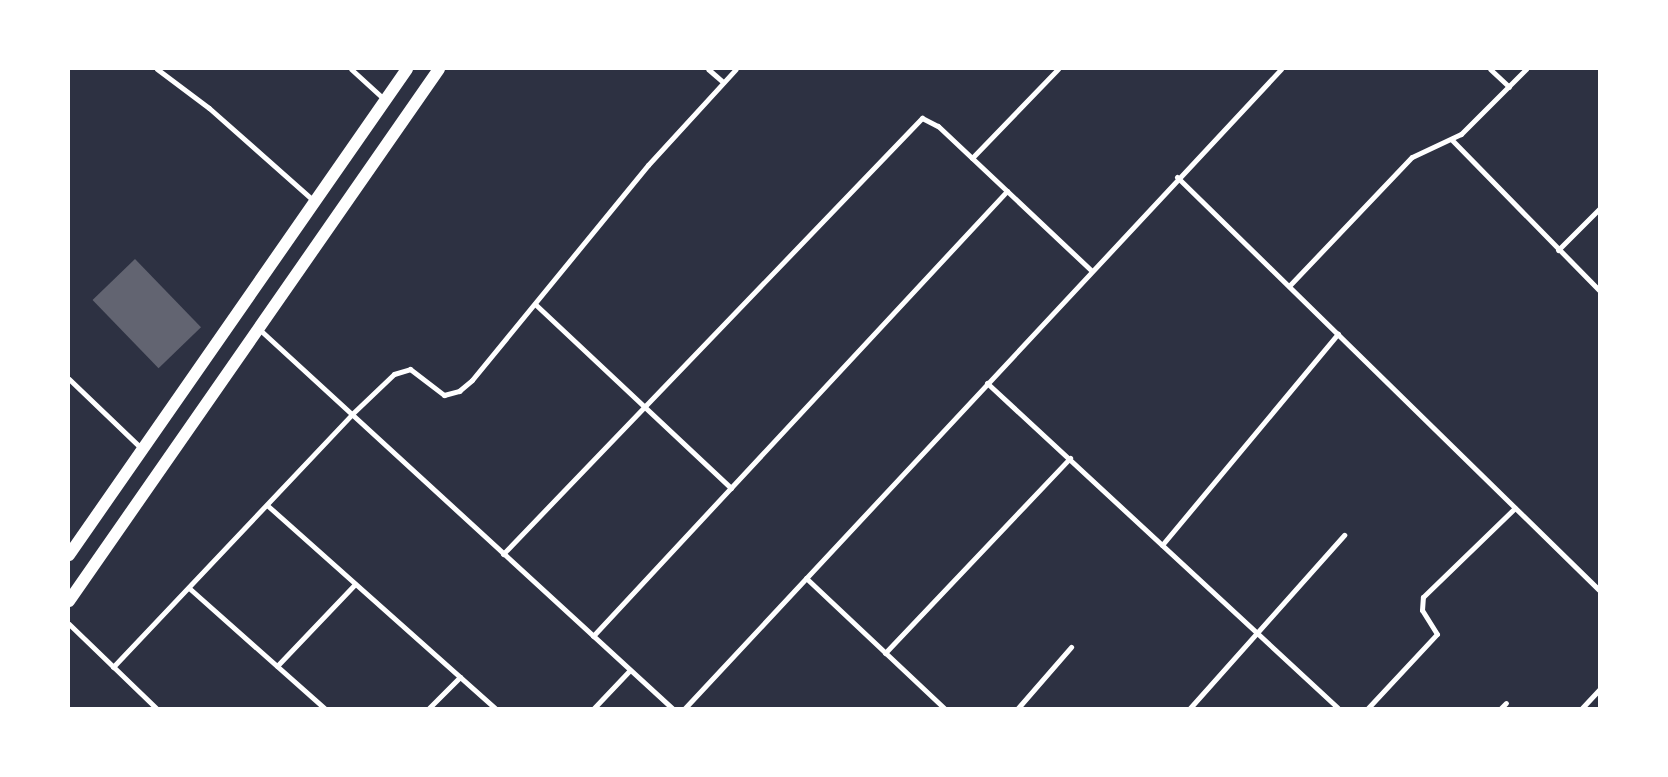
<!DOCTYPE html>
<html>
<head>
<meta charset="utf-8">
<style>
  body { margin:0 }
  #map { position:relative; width:1668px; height:777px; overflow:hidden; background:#2d3142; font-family:Poppins,sans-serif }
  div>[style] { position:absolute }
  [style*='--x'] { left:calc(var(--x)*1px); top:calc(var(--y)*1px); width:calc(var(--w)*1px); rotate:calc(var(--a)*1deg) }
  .building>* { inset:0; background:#626471; transform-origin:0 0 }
  .minor>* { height:5px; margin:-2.5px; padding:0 2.5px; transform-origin:2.5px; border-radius:2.5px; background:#fff }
  .primary>* { height:12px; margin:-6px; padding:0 6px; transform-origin:6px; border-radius:6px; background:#fff }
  span { translate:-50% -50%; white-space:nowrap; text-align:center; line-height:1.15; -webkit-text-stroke:4.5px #fff; paint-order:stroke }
  .frame { position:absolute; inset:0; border:70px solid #fff; pointer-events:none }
</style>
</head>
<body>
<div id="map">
  <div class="building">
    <div style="left:135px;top:259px;width:95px;height:59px;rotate:46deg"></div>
  </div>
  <div class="minor">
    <div style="--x:157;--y:69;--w:65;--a:36.9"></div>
    <div style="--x:209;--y:108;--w:140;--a:41.5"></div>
    <div style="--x:351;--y:69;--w:46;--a:42.4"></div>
    <div style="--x:708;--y:69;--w:20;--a:41"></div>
    <div style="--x:1490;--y:69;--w:26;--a:43"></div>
    <div style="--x:1452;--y:140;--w:210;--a:45.6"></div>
    <div style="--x:972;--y:158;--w:124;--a:-46"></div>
    <div style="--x:1177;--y:177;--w:590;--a:44.38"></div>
    <div style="--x:1558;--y:250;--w:58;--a:-45"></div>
    <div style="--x:1289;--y:286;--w:178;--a:-46.4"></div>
    <div style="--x:1412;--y:157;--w:54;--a:-25.1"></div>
    <div style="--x:1461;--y:134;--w:92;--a:-45"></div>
    <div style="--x:535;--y:304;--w:269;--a:43.2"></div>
    <div style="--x:259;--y:329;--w:561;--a:42.54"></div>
    <div style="--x:69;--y:379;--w:101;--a:43.8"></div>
    <div style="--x:987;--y:383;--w:478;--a:42.8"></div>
    <div style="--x:268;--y:506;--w:304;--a:41.7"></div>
    <div style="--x:1162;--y:545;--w:275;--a:-50.2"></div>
    <div style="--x:503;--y:554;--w:605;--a:-46.14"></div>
    <div style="--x:922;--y:118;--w:18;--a:27"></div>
    <div style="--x:938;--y:126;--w:210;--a:43.3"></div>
    <div style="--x:806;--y:578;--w:190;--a:43.3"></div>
    <div style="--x:189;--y:588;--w:181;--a:41.6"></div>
    <div style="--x:69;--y:624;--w:121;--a:44"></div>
    <div style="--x:593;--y:636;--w:608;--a:-47.07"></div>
    <div style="--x:885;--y:653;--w:269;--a:-46.5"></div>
    <div style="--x:277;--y:666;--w:113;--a:-46.4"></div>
    <div style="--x:113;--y:667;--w:347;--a:-46.6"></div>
    <div style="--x:351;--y:415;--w:59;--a:-43.6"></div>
    <div style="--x:394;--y:374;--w:17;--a:-17"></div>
    <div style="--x:410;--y:369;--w:43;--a:37.4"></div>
    <div style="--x:444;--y:395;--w:16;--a:-15"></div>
    <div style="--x:459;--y:391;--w:17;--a:-40"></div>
    <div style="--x:472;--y:380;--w:278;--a:-50.7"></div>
    <div style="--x:648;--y:165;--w:130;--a:-47.5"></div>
    <div style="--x:429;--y:708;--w:44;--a:-45"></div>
    <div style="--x:594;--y:708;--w:52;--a:-46.5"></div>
    <div style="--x:685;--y:708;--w:874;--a:-46.99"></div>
    <div style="--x:1018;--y:708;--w:81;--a:-49"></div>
    <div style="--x:1190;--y:708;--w:232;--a:-48.3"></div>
    <div style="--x:1368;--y:708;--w:101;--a:-47"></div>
    <div style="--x:1437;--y:634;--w:28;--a:-122"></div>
    <div style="--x:1422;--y:610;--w:13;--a:-86"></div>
    <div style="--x:1423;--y:597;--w:128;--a:-44.1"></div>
    <div style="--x:1501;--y:708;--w:7;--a:-45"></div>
    <div style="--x:1582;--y:708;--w:25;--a:-47"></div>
  </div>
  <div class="primary">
    <div style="--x:69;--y:555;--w:592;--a:-55.18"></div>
    <div style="--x:69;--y:601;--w:648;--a:-55.18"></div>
  </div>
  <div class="frame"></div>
</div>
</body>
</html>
